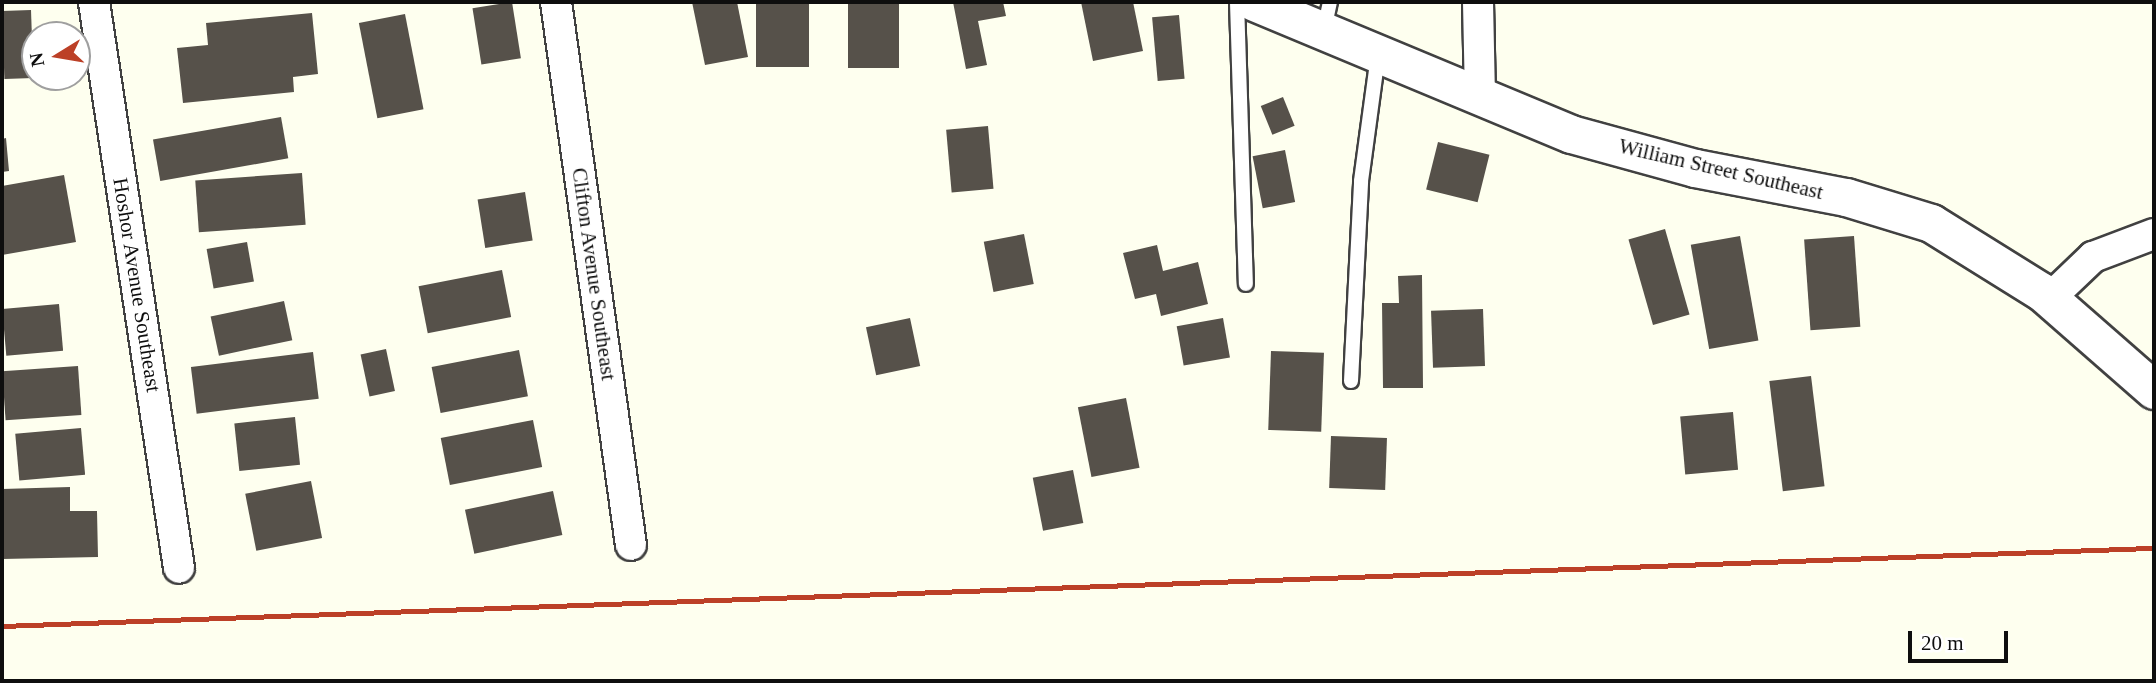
<!DOCTYPE html>
<html>
<head>
<meta charset="utf-8">
<style>
  body { margin:0 }
  #map { position:relative; width:2156px; height:683px; overflow:hidden; background:#feffef; font-family:"Times New Roman",serif }
  div>[style] { position:absolute }
  [style*='--x'] { left:calc(var(--x)*1px); top:calc(var(--y)*1px); width:calc(var(--w)*1px); rotate:calc(var(--a)*1deg) }
  .building>* { inset:0; background:#56514a; transform-origin:0 0 }
  .roads { filter:drop-shadow(2px 0 #414141) drop-shadow(-2px 0 #414141) drop-shadow(0 2px #414141) drop-shadow(0 -2px #414141) }
  .service>* { height:14px; margin:-7px; padding:0 7px; transform-origin:7px; border-radius:7px; background:#fff }
  .minor>* { height:30px; margin:-15px; padding:0 15px; transform-origin:15px; border-radius:15px; background:#fff }
  .tertiary>* { height:37px; margin:-18.5px; padding:0 18.5px; transform-origin:18.5px; border-radius:18.5px; background:#fff }
  .rail>* { height:5px; margin:-2.5px; padding:0 2.5px; transform-origin:2.5px; border-radius:2.5px; background:#bc4027 }
  span { translate:-50% -50%; white-space:nowrap; text-align:center; line-height:1.15; -webkit-text-stroke:7px #fff; paint-order:stroke }
  .street-label { font-size:21px; color:#0e0e0e }
  .frame { position:absolute; inset:0; border:4px solid #0e0e0e; pointer-events:none }
  .north { position:absolute; left:21px; top:21px; width:70px; height:70px; box-sizing:border-box; background:#fff; border:2px solid #9f9f9f; border-radius:50%; rotate:259deg; font-size:19px; font-weight:700; line-height:28px; text-align:center; color:#0e0e0e }
  .north::after { content:''; display:block; margin:auto; width:24px; height:32px; background:#bc4027; clip-path:polygon(50% 0,100% 100%,50% 72%,0 100%) }
  .scale { position:absolute; left:1908px; top:631px; width:100px; height:32px; box-sizing:border-box; border:4px solid #0e0e0e; border-top:0; padding-left:9px; font-size:21px; line-height:24px; white-space:nowrap; color:#0e0e0e; -webkit-text-stroke:5px #fff; paint-order:stroke }
</style>
</head>
<body>
<div id="map">
  <div class="building">
    <div style="left:512px;top:2px;width:57px;height:40px;rotate:81deg"></div>
    <div style="clip-path:polygon(692px 2px,737px 2px,748px 57px,705px 65px)"></div>
    <div style="left:756px;top:2px;width:53px;height:65px"></div>
    <div style="left:848px;top:2px;width:51px;height:66px"></div>
    <div style="clip-path:polygon(953px 2px,1003px 2px,1006px 16px,978px 21px,987px 65px,966px 69px)"></div>
    <div style="clip-path:polygon(1081px 2px,1133px 2px,1143px 51px,1093px 61px)"></div>
    <div style="left:31px;top:10px;width:68px;height:29px;rotate:88deg"></div>
    <div style="clip-path:polygon(312px 13px,318px 74px,293px 77px,294px 92px,183px 103px,177px 48px,208px 45px,206px 23px)"></div>
    <div style="left:405px;top:14px;width:97px;height:47px;rotate:79deg"></div>
    <div style="left:1179px;top:15px;width:64px;height:27px;rotate:85deg"></div>
    <div style="left:1283px;top:97px;width:31px;height:24px;rotate:68deg"></div>
    <div style="left:281px;top:117px;width:42px;height:130px;rotate:80deg"></div>
    <div style="left:988px;top:126px;width:63px;height:42px;rotate:85deg"></div>
    <div style="clip-path:polygon(6px 138px,9px 171px,2px 172px,2px 139px)"></div>
    <div style="left:1438px;top:142px;width:53px;height:49px;rotate:14deg"></div>
    <div style="left:1285px;top:150px;width:53px;height:33px;rotate:79deg"></div>
    <div style="left:302px;top:173px;width:52px;height:107px;rotate:86deg"></div>
    <div style="clip-path:polygon(64px 175px,76px 242px,2px 255px,2px 186px)"></div>
    <div style="left:525px;top:192px;width:49px;height:48px;rotate:81deg"></div>
    <div style="left:1665px;top:229px;width:89px;height:38px;rotate:74deg"></div>
    <div style="left:1024px;top:234px;width:51px;height:41px;rotate:79deg"></div>
    <div style="left:1740px;top:236px;width:106px;height:50px;rotate:80deg"></div>
    <div style="left:1854px;top:236px;width:91px;height:50px;rotate:86deg"></div>
    <div style="left:247px;top:242px;width:40px;height:41px;rotate:80deg"></div>
    <div style="clip-path:polygon(1157px 245px,1163px 271px,1198px 262px,1208px 304px,1161px 316px,1156px 294px,1135px 299px,1123px 253px)"></div>
    <div style="left:502px;top:270px;width:48px;height:85px;rotate:79deg"></div>
    <div style="clip-path:polygon(1422px 275px,1423px 388px,1383px 388px,1382px 303px,1399px 303px,1398px 276px)"></div>
    <div style="left:284px;top:301px;width:40px;height:75px;rotate:78deg"></div>
    <div style="left:59px;top:304px;width:47px;height:57px;rotate:85deg"></div>
    <div style="left:1483px;top:309px;width:57px;height:52px;rotate:88deg"></div>
    <div style="left:910px;top:318px;width:49px;height:45px;rotate:78deg"></div>
    <div style="left:1223px;top:318px;width:40px;height:47px;rotate:80deg"></div>
    <div style="left:386px;top:349px;width:43px;height:26px;rotate:78deg"></div>
    <div style="left:519px;top:350px;width:47px;height:89px;rotate:79deg"></div>
    <div style="left:1271px;top:351px;width:53px;height:79px;rotate:2deg"></div>
    <div style="left:313px;top:352px;width:47px;height:123px;rotate:83deg"></div>
    <div style="left:78px;top:366px;width:49px;height:76px;rotate:86deg"></div>
    <div style="left:1811px;top:376px;width:111px;height:42px;rotate:83deg"></div>
    <div style="left:1126px;top:398px;width:71px;height:49px;rotate:79deg"></div>
    <div style="left:1733px;top:412px;width:58px;height:53px;rotate:85deg"></div>
    <div style="left:295px;top:417px;width:48px;height:61px;rotate:84deg"></div>
    <div style="left:533px;top:420px;width:48px;height:94px;rotate:79deg"></div>
    <div style="left:81px;top:428px;width:47px;height:66px;rotate:85deg"></div>
    <div style="left:1331px;top:436px;width:56px;height:52px;rotate:2deg"></div>
    <div style="left:1073px;top:470px;width:54px;height:41px;rotate:79deg"></div>
    <div style="left:311px;top:481px;width:58px;height:67px;rotate:79deg"></div>
    <div style="clip-path:polygon(70px 487px,70px 511px,97px 511px,98px 557px,2px 559px,2px 489px)"></div>
    <div style="left:553px;top:491px;width:45px;height:90px;rotate:78deg"></div>
  </div>
  <div class="roads">
    <div class="service">
      <div style="--x:1237;--y:2;--w:282;--a:88.2"></div>
      <div style="--x:1324;--y:30;--w:29;--a:-78"></div>
      <div style="--x:1351;--y:381;--w:200;--a:-87.1"></div>
      <div style="--x:1361;--y:181;--w:126;--a:-82.3"></div>
    </div>
    <div class="minor">
      <div style="--x:94;--y:2;--w:572;--a:81.46"></div>
      <div style="--x:556;--y:2;--w:548;--a:82.14"></div>
      <div style="--x:1478;--y:2;--w:95;--a:88.8"></div>
      <div style="--x:2049;--y:299;--w:61;--a:-43.7"></div>
      <div style="--x:2093;--y:257;--w:65;--a:-20.7"></div>
    </div>
    <div class="tertiary">
      <div style="--x:1254;--y:2;--w:343;--a:22.6"></div>
      <div style="--x:1571;--y:134;--w:129;--a:15.3"></div>
      <div style="--x:1695;--y:168;--w:154;--a:10.9"></div>
      <div style="--x:1846;--y:197;--w:89;--a:17"></div>
      <div style="--x:1931;--y:223;--w:131;--a:31.9"></div>
      <div style="--x:2042;--y:292;--w:149;--a:41.2"></div>
    </div>
  </div>
  <div class="rail">
    <div style="--x:2;--y:626;--w:2153;--a:-2.08"></div>
  </div>
  <div class="street-label">
    <span style="left:1721px;top:169px;rotate:13deg">William Street Southeast</span>
    <span style="left:594px;top:274px;rotate:82deg">Clifton Avenue Southeast</span>
    <span style="left:137px;top:285px;rotate:81deg">Hoshor Avenue Southeast</span>
  </div>
  <div class="frame"></div>
  <div class="north">N</div>
  <div class="scale">20 m</div>
</div>
</body>
</html>
